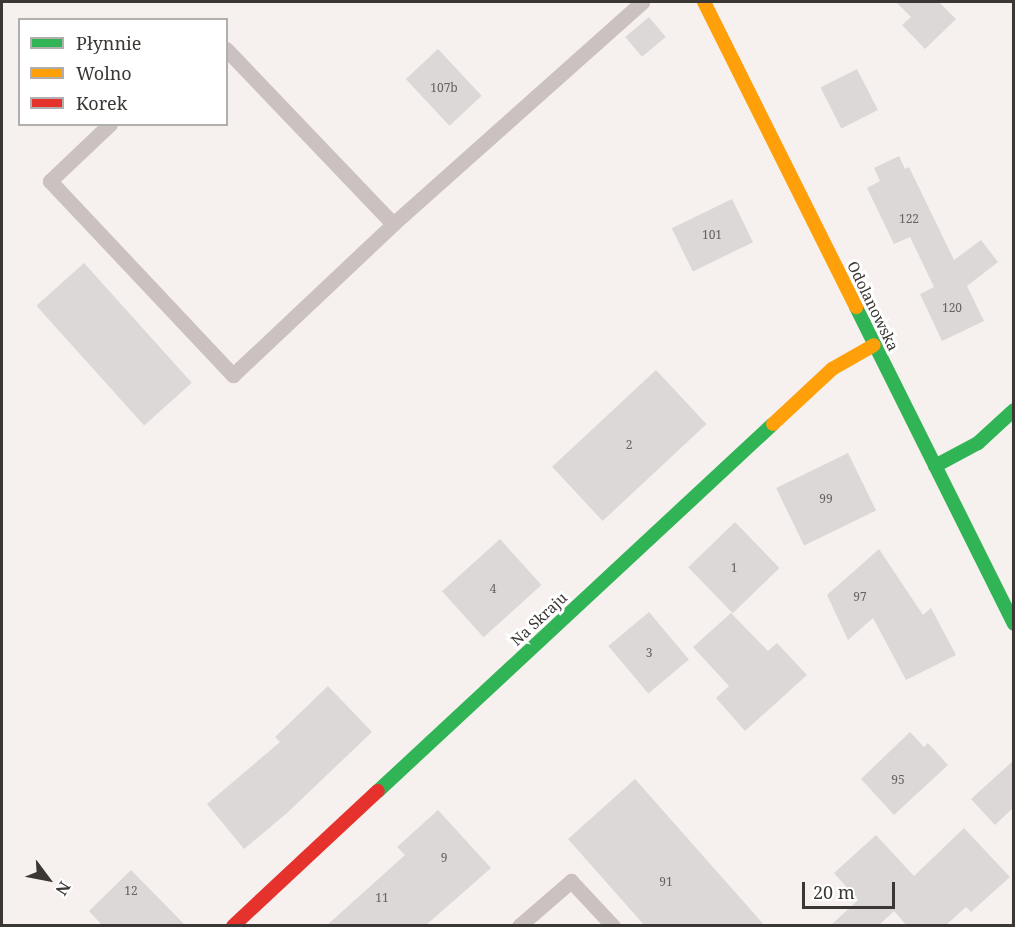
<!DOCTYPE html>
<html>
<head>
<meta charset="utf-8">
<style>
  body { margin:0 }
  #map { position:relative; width:1015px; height:927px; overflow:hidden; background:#f6f1ee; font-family:"Noto Serif",serif }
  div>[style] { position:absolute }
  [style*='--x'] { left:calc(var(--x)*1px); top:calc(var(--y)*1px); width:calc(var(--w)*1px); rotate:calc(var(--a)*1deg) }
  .building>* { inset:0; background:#dcd8d8; transform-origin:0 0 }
  .lane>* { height:15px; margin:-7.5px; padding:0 7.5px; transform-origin:7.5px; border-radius:7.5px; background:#ccc1c1 }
  .fast>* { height:14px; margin:-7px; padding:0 7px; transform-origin:7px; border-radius:7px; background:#30b455 }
  .slow>* { height:14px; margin:-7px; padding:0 7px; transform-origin:7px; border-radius:7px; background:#ff9f0a }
  .jam>* { height:14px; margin:-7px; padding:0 7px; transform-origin:7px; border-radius:7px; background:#e5322d }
  span { translate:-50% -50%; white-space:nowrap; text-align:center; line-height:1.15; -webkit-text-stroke:6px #fff; paint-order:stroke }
  .number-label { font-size:12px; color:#666360 }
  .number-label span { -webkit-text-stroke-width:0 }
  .street-label { font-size:15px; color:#3a3734 }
  .frame { position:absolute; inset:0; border:3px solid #3a3734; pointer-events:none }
  .legend { position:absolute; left:18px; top:18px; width:210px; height:108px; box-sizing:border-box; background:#fff; border:2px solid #b0afae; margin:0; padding:8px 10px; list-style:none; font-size:18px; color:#3a3734 }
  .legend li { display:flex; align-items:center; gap:12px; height:30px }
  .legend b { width:30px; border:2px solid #b0afae }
  .north { position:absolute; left:18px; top:849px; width:60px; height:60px; -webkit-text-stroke:4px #fff; paint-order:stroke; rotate:122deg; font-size:16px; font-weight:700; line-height:24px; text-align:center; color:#3a3734 }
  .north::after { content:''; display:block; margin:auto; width:21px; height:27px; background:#3a3734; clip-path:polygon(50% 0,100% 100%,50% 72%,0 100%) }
  .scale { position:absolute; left:802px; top:882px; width:93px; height:27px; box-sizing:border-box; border:3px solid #3a3734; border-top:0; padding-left:8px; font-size:18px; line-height:21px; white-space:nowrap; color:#3a3734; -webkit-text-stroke:4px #fff; paint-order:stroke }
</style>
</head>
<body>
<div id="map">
  <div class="building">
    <div style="clip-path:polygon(896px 2px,939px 2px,956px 19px,925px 49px,902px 25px,911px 17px)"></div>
    <div style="left:649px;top:17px;width:26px;height:31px;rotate:50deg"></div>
    <div style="left:438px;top:49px;width:64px;height:44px;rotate:47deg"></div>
    <div style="left:857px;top:69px;width:46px;height:41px;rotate:63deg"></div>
    <div style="clip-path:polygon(899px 156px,905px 169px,909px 167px,954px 260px,981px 240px,998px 262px,967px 286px,984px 321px,942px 341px,920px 294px,934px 287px,910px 237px,894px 244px,867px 188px,880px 181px,874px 168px)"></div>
    <div style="left:732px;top:199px;width:48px;height:67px;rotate:64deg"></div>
    <div style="left:84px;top:263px;width:161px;height:64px;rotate:48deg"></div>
    <div style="left:656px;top:370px;width:74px;height:142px;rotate:47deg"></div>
    <div style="left:848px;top:453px;width:64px;height:80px;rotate:64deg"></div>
    <div style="left:735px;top:522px;width:64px;height:65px;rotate:46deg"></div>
    <div style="left:500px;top:539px;width:62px;height:78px;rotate:48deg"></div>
    <div style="clip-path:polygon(879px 549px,923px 615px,931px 608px,956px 655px,906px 680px,873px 618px,848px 640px,827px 595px)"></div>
    <div style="left:649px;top:612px;width:62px;height:53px;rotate:50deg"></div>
    <div style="clip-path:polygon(731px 613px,768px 651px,777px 643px,807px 675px,745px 731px,716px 698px,729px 686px,693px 647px)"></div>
    <div style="clip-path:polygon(328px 686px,372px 732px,287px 813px,244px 849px,207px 804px,280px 742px,275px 737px)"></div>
    <div style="clip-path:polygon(910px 732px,924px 747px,928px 743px,948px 765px,894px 815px,861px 779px)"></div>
    <div style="clip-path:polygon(1014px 760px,1014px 807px,995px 825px,971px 799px)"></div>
    <div style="clip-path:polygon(635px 779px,765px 926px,645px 926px,568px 839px)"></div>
    <div style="clip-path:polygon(438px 810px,491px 868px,425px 926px,326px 926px,405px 855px,397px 847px)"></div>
    <div style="clip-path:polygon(964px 828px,1010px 877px,971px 912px,966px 907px,945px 926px,907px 926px,894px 911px,878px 926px,830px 926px,858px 900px,834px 873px,876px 835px,914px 876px)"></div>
    <div style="clip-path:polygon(131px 870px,186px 926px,103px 926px,89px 911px)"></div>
  </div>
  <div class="lane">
    <div style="--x:226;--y:49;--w:242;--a:46.3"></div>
    <div style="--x:110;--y:124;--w:83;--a:136.5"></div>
    <div style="--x:50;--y:181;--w:267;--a:46.7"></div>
    <div style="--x:233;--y:375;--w:220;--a:-43.3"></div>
    <div style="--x:393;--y:224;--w:334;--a:-41.7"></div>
    <div style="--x:519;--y:926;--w:69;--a:-40.9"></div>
    <div style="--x:571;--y:881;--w:62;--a:47"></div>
  </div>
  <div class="fast">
    <div style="--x:856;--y:307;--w:354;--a:63.5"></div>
    <div style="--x:935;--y:466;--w:49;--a:-28.1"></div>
    <div style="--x:978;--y:443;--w:49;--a:-42.5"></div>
    <div style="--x:378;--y:791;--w:539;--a:-42.9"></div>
  </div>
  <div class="slow">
    <div style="--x:704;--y:2;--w:341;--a:63.5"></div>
    <div style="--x:773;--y:424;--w:81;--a:-43"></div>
    <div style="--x:832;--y:369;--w:48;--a:-29.7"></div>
  </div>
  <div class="jam">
    <div style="--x:233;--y:926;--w:198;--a:-43"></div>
  </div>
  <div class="number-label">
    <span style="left:444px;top:88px">107b</span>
    <span style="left:909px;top:219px">122</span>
    <span style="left:712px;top:235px">101</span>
    <span style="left:952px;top:308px">120</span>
    <span style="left:629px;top:445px">2</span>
    <span style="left:826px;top:499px">99</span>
    <span style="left:734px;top:568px">1</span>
    <span style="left:493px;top:589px">4</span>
    <span style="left:860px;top:597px">97</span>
    <span style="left:649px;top:653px">3</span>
    <span style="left:898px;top:780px">95</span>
    <span style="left:444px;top:858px">9</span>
    <span style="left:666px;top:882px">91</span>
    <span style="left:131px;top:891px">12</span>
    <span style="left:382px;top:898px">11</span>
  </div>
  <div class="street-label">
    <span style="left:873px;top:306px;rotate:64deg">Odolanowska</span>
    <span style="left:539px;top:619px;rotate:-43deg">Na Skraju</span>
  </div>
  <div class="frame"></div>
  <ul class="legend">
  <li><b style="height:8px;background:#30b455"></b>Płynnie</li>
  <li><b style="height:8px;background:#ff9f0a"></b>Wolno</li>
  <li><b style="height:8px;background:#e5322d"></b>Korek</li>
  </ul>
  <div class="north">N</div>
  <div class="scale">20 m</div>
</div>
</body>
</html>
